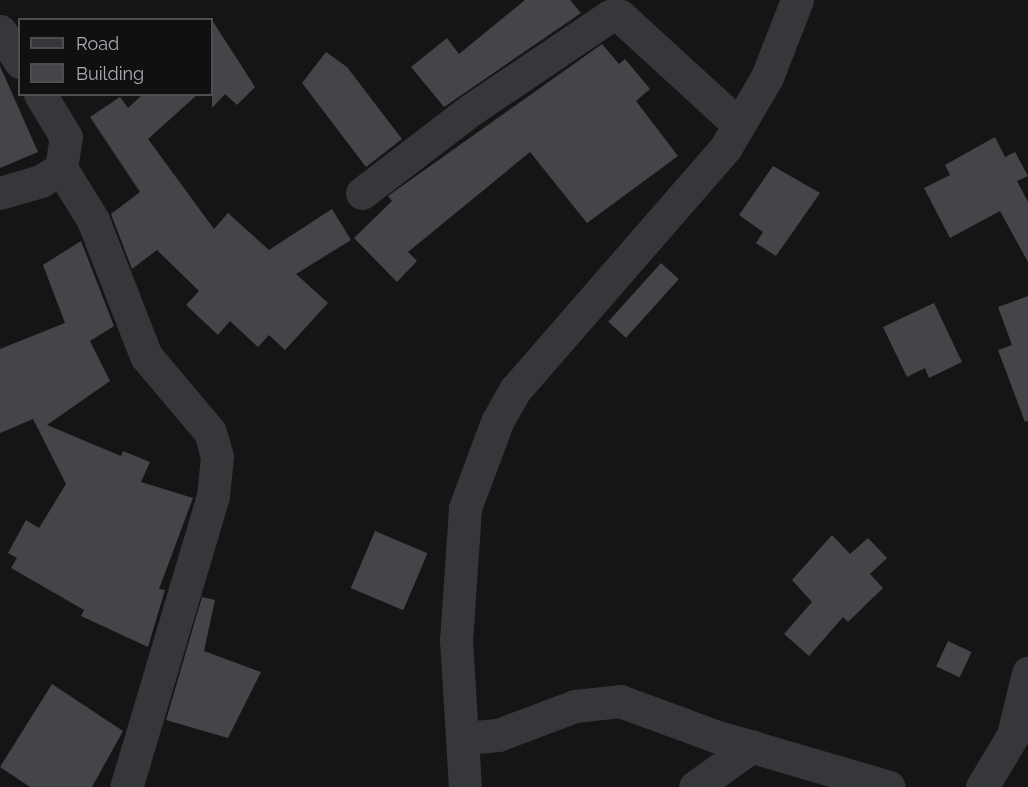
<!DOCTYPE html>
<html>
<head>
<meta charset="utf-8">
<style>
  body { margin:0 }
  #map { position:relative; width:1028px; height:787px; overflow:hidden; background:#151516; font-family:Raleway,sans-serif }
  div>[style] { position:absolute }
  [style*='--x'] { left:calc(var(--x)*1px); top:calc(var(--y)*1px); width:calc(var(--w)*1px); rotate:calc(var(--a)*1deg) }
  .building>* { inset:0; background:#444549; transform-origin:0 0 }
  .minor>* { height:33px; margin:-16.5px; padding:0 16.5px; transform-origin:16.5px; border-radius:16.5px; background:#36373b }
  span { translate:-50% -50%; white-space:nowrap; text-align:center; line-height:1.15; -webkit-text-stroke:4.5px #101011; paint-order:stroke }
  .legend { position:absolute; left:18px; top:18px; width:195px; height:78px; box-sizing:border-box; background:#101011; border:2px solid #4d4e53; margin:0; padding:8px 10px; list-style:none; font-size:18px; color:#a8acb6 }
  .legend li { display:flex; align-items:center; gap:12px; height:30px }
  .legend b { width:30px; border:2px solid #4d4e53 }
</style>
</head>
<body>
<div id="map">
  <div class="building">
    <div style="clip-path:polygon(525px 0,570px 0,581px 13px,444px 107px,411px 67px,447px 38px,459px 54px)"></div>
    <div style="clip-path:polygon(212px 20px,255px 87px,237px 105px,225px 94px,212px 108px)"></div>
    <div style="clip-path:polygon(602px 44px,619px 64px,625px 59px,650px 89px,636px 101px,678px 156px,587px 223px,530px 152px,408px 252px,417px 261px,397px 282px,354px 238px,392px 201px,388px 196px)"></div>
    <div style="clip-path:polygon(326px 52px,347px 67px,402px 139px,366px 167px,302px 83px)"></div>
    <div style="clip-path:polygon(0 66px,38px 152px,0 168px)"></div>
    <div style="clip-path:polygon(143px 94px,198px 94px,148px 139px,214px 229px,228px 213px,269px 250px,332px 209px,351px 240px,296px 274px,328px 303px,285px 350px,269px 335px,258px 347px,230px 321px,218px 335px,186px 305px,199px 291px,157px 250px,132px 269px,111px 214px,140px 192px,90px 117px,120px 97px,128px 108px)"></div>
    <div style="clip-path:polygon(995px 137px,1005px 157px,1015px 152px,1028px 176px,1017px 181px,1028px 202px,1028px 262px,1000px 211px,950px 238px,924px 188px,950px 175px,945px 165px)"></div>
    <div style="clip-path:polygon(773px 166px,820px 193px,776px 256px,756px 243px,763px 232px,739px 215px)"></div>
    <div style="clip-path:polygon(81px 241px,114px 326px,90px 341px,110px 381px,47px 425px,121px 456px,123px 451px,150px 462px,141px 482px,193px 498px,159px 589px,165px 590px,148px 647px,81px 616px,84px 610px,11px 568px,17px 558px,8px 553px,26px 520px,39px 528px,66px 484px,33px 419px,0 433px,0 349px,65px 323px,43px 265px)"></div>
    <div style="left:661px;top:263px;width:24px;height:79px;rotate:42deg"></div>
    <div style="clip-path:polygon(1028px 296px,1028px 421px,1025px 422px,998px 350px,1012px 345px,998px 307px)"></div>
    <div style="clip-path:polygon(934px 303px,962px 362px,929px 378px,925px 368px,907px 377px,883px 327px)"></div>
    <div style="left:375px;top:531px;width:57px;height:62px;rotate:23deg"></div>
    <div style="clip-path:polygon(832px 535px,850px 554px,868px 538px,887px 558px,870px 574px,883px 588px,848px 622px,843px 617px,809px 656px,784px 634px,812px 602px,792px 580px)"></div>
    <div style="clip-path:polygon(202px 597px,215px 600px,204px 651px,261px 672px,228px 738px,166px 720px)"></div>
    <div style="left:948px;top:641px;width:26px;height:28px;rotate:25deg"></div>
    <div style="clip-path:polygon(52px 684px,123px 731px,92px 787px,30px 787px,0 767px)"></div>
  </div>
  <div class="minor">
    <div style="--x:0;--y:31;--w:37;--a:57"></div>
    <div style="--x:61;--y:168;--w:61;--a:58.4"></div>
    <div style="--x:93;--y:220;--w:146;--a:68.7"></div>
    <div style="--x:146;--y:356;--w:99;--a:49.9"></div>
    <div style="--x:210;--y:432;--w:26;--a:74"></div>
    <div style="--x:217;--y:457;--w:39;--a:96"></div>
    <div style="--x:213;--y:496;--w:304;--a:106.6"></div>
    <div style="--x:0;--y:193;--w:43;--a:-16.3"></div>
    <div style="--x:41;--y:181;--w:24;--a:-33"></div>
    <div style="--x:61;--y:168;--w:31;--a:-81"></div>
    <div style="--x:66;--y:137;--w:50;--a:-121.2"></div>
    <div style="--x:362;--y:193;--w:138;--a:-37.4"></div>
    <div style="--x:472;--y:109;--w:166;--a:-34"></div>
    <div style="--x:610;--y:16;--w:10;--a:0"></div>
    <div style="--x:620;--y:16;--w:161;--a:42.5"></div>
    <div style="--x:464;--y:738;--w:34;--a:-5"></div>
    <div style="--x:498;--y:735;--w:82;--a:-20.6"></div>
    <div style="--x:575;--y:706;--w:45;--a:-6.3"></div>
    <div style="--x:620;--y:701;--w:101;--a:20.2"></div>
    <div style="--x:715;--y:736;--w:181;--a:16.3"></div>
    <div style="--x:465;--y:787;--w:146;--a:-93.5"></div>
    <div style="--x:456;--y:641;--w:133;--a:-86.1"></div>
    <div style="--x:465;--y:508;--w:92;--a:-69.6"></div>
    <div style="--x:497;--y:422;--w:37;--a:-61"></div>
    <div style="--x:515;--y:390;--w:322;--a:-49"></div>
    <div style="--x:726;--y:147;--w:81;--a:-59.6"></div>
    <div style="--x:767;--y:77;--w:83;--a:-68.7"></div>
    <div style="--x:695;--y:787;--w:70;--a:-35.7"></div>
    <div style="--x:982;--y:787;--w:61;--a:-59.2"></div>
    <div style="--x:1013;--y:735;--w:64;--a:-76.4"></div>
  </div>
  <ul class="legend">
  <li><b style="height:8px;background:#36373b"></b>Road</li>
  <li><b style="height:16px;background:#444549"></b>Building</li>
  </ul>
</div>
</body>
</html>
